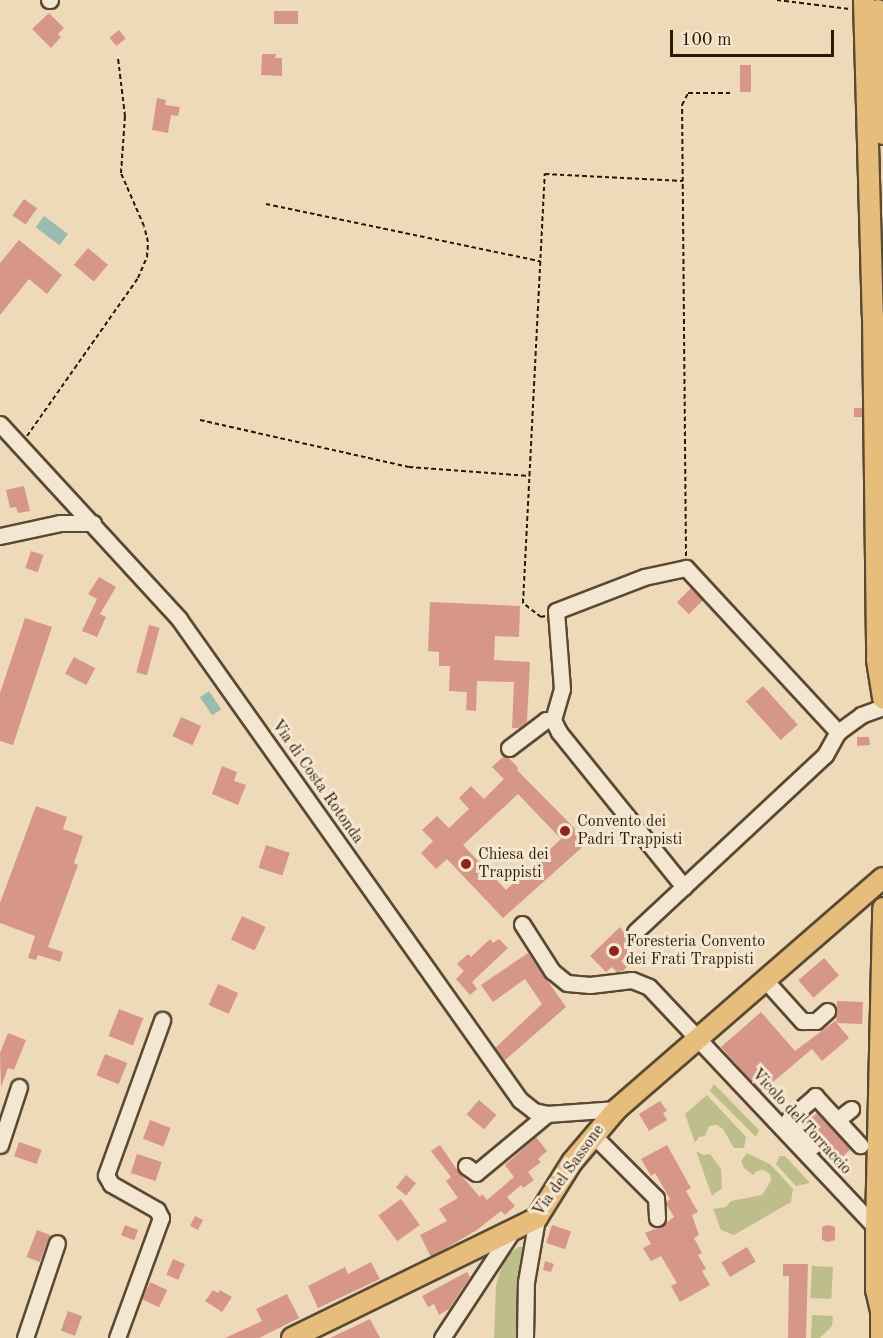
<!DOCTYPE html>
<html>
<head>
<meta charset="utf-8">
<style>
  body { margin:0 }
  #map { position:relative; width:883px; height:1338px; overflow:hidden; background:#eedab8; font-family:"Old Standard TT",serif }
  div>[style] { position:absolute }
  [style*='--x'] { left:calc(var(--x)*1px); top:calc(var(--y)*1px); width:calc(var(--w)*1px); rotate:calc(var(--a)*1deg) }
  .green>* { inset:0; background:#bdbe8b; transform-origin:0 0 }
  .water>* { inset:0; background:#99bbb0; transform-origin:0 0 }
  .building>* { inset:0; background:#d69788; transform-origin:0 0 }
  .path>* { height:2px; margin-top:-1px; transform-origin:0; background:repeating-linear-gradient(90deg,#281907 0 4.5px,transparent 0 7.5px) }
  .roads { filter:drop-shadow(2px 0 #5a4933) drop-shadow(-2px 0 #5a4933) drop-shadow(0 2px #5a4933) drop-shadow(0 -2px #5a4933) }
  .minor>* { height:15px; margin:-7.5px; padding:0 7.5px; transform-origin:7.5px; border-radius:7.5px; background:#f4e7d1 }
  .major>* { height:20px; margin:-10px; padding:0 10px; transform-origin:10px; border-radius:10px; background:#e7bd7c }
  .dots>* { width:16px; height:16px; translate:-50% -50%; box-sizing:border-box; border:3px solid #f4e7d1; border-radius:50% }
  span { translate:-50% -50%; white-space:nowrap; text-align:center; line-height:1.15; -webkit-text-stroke:6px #f4e7d1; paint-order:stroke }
  .street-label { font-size:16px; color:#281907 }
  .poi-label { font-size:16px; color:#281907 }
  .left { translate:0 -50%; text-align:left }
  .scale { position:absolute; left:670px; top:30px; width:164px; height:27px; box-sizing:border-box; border:3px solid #281907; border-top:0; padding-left:8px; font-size:18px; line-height:21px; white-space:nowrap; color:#281907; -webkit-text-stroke:4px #f4e7d1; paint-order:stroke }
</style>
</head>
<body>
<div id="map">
  <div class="green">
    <div style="clip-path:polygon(714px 1084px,759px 1130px,756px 1137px,710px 1091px)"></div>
    <div style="clip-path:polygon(707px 1095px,746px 1137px,744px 1148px,734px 1148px,723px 1129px,717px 1125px,709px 1126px,705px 1136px,699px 1137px,695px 1143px,685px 1114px)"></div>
    <div style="clip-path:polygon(696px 1151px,703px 1155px,710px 1154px,721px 1169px,722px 1188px,712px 1196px)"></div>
    <div style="clip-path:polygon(747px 1153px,770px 1164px,793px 1189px,791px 1202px,734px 1235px,721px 1230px,713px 1209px,726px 1207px,731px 1201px,762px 1195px,771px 1181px,770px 1174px,764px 1170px,757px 1171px,753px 1175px,744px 1168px,741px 1161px)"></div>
    <div style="clip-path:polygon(780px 1156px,785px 1156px,810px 1183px,796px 1186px,776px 1164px)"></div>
    <div style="clip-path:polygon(528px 1246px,517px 1304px,519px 1338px,494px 1338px,496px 1285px,504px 1258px,518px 1247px)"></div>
    <div style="left:812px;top:1266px;width:21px;height:32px;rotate:3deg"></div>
    <div style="clip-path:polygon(812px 1315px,833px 1316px,832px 1326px,820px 1338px,811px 1338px)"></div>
  </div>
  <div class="water">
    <div style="left:44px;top:216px;width:30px;height:14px;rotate:37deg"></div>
    <div style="left:209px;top:691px;width:22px;height:11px;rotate:56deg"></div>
  </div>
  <div class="building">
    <div style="left:274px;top:11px;width:24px;height:13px"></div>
    <div style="clip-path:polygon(49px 13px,64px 28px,58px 34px,61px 37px,51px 48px,32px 29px)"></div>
    <div style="left:119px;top:30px;width:11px;height:12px;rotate:52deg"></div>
    <div style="clip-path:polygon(262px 54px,276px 54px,275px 58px,282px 58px,282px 76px,261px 75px)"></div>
    <div style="left:740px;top:65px;width:11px;height:27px"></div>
    <div style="clip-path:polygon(157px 98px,166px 100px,165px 105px,180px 107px,178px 116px,171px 115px,168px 133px,152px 130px)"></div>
    <div style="left:24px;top:199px;width:16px;height:20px;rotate:35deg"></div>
    <div style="clip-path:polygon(19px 240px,62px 275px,47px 294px,29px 279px,0 315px,0 263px)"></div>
    <div style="left:88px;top:248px;width:26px;height:22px;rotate:40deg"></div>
    <div style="left:854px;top:408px;width:8px;height:9px"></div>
    <div style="clip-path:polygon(24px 486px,30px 511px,18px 513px,16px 507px,10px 508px,6px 490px)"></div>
    <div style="left:31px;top:551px;width:13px;height:18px;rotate:18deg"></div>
    <div style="clip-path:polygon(99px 577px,116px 587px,100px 614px,106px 617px,97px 637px,82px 631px,97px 599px,88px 594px)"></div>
    <div style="left:691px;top:588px;width:17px;height:20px;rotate:45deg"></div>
    <div style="clip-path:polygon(430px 602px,520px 606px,519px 637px,495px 636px,494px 660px,530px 662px,527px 722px,519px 728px,512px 728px,514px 682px,477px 681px,476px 711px,466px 710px,467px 692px,449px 691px,450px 666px,439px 666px,439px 652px,428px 651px)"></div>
    <div style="clip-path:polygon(25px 618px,52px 627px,13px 745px,0 741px,0 693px)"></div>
    <div style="left:149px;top:625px;width:11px;height:49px;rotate:15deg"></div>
    <div style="left:74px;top:657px;width:24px;height:19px;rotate:28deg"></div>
    <div style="left:763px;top:686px;width:52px;height:23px;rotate:48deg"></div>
    <div style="left:181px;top:717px;width:22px;height:21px;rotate:24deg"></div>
    <div style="clip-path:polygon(857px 737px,869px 737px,870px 745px,857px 746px)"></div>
    <div style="clip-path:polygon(evenodd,504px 756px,508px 757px,518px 768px,517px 770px,588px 842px,503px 918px,447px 859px,436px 869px,421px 853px,433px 841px,422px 830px,437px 816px,449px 828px,469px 809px,459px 798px,471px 786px,484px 799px,504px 779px,492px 767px,504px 756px,518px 794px,561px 839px,506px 890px,463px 845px,518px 794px)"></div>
    <div style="clip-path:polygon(222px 766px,237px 772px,234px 781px,246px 785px,238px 805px,212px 794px)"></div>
    <div style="clip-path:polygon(36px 806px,67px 817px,63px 829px,83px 836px,74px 863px,78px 865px,48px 947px,63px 952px,60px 962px,38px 955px,36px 960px,28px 958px,35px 936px,0 923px,0 903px)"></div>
    <div style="left:266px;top:845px;width:25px;height:24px;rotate:18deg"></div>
    <div style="left:242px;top:916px;width:26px;height:26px;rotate:25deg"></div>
    <div style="clip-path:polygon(620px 927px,628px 938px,637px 946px,621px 961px,627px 967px,623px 971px,617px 972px,612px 967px,606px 972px,590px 956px)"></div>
    <div style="clip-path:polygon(490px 939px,493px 943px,499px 939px,508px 948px,472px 982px,477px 989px,470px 995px,456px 979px,464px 971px,457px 964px,468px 954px,471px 957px)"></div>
    <div style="clip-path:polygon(528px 953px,566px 1007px,504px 1061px,495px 1048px,542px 1004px,525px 979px,493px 1002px,481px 985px)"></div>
    <div style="left:824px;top:958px;width:23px;height:34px;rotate:49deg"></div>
    <div style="left:218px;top:984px;width:22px;height:23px;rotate:24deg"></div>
    <div style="left:837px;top:1001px;width:26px;height:22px;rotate:2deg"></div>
    <div style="left:119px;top:1009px;width:26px;height:29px;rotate:21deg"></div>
    <div style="clip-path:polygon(761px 1012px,795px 1051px,835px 1021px,849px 1038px,822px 1061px,812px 1049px,761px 1092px,721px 1047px)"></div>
    <div style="clip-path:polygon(8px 1033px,26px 1040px,14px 1070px,8px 1068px,1px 1087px,0 1053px)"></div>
    <div style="left:105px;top:1054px;width:24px;height:23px;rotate:22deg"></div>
    <div style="left:479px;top:1100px;width:23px;height:19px;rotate:41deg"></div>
    <div style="clip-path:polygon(660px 1101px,667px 1111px,663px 1113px,667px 1120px,649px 1131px,639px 1114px)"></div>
    <div style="clip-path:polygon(817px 1113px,851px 1149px,835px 1164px,822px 1150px,821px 1140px,806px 1123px)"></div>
    <div style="left:150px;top:1120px;width:22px;height:20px;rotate:21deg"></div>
    <div style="clip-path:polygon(536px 1137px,547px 1151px,538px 1159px,541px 1162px,528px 1172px,534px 1180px,523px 1188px,521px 1185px,507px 1197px,515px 1206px,505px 1215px,501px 1211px,477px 1230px,431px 1257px,420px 1235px,447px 1221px,439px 1209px,458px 1198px,446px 1181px,451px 1177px,431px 1151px,440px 1145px,460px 1174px,480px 1197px,482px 1194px,487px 1200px,514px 1177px,505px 1165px)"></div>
    <div style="left:19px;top:1142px;width:24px;height:15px;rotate:19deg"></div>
    <div style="clip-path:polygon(667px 1145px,691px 1188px,686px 1191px,698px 1212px,692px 1215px,699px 1235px,694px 1238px,702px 1253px,698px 1255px,706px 1269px,702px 1271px,710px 1285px,680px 1302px,671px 1286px,677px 1283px,661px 1256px,651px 1261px,643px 1248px,651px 1244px,645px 1233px,662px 1226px,674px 1217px,666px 1203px,670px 1199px,655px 1173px,651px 1176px,641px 1159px)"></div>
    <div style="left:137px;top:1154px;width:26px;height:20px;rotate:18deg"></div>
    <div style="left:406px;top:1175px;width:13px;height:16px;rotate:39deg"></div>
    <div style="left:401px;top:1199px;width:32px;height:28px;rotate:54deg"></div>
    <div style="left:195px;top:1216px;width:9px;height:11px;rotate:27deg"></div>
    <div style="left:125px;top:1225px;width:14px;height:11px;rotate:21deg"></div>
    <div style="left:552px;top:1225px;width:20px;height:19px;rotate:18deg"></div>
    <div style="clip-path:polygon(828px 1225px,835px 1227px,835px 1240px,828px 1242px,822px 1240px,822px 1227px)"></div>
    <div style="left:37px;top:1230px;width:14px;height:29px;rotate:21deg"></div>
    <div style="left:747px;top:1247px;width:17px;height:30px;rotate:59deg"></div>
    <div style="left:173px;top:1259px;width:13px;height:17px;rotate:23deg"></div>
    <div style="clip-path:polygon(545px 1261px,554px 1264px,551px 1272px,543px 1270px)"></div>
    <div style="clip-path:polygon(371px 1262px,380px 1279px,318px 1308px,308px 1286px,345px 1267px,348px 1274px)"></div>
    <div style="clip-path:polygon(783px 1264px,808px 1264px,806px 1338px,788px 1338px,789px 1276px,783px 1276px)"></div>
    <div style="clip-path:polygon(467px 1272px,470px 1277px,449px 1309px,439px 1315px,434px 1304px,428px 1307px,422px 1296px)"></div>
    <div style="left:150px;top:1282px;width:19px;height:19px;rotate:25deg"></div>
    <div style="clip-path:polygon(213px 1290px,218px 1293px,220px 1290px,232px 1297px,222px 1312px,205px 1301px)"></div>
    <div style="clip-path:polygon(287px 1294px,299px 1318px,259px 1338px,225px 1338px,262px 1321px,256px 1309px)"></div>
    <div style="left:68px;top:1311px;width:15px;height:21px;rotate:20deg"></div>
    <div style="clip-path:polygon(370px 1319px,380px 1338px,330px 1338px)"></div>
  </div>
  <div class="path">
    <div style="--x:777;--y:0;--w:73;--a:7.1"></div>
    <div style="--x:266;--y:204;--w:280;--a:11.8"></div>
    <div style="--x:200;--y:420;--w:214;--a:12.7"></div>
    <div style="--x:409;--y:467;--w:121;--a:4.3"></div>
    <div style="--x:27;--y:436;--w:193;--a:-54.9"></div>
    <div style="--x:138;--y:278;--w:23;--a:-67"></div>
    <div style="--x:147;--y:257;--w:15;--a:-86"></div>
    <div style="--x:148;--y:242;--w:16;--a:-104"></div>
    <div style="--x:144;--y:226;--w:58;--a:-113.5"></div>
    <div style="--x:121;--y:173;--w:57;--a:-86"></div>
    <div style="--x:125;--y:116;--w:58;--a:-96.9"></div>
    <div style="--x:686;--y:556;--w:451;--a:-90.5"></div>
    <div style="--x:682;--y:105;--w:13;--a:-63"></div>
    <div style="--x:688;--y:93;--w:42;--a:0"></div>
    <div style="--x:545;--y:616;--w:4;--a:166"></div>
    <div style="--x:541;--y:617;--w:23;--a:-142"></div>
    <div style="--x:523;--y:603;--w:430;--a:-87.1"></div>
    <div style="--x:545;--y:174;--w:138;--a:2.9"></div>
  </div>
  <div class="roads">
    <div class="minor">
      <div style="--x:49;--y:0;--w:1;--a:0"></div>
      <div style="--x:0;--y:424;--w:265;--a:47.4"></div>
      <div style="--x:179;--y:619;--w:590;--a:54.67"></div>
      <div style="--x:520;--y:1100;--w:18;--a:38"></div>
      <div style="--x:534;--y:1111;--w:13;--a:13"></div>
      <div style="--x:547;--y:1114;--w:70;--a:-4.1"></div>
      <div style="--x:0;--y:536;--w:61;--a:-12.2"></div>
      <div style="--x:60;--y:523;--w:33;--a:0"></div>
      <div style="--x:509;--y:748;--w:46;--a:-37.1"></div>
      <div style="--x:546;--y:720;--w:7;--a:0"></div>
      <div style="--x:684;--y:887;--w:199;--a:-128.9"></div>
      <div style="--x:559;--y:732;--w:13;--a:-117"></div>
      <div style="--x:553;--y:720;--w:32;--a:-74"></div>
      <div style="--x:562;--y:689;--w:78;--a:-94.4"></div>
      <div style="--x:556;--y:611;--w:94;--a:-21.1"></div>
      <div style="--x:644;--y:577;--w:43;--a:-12.1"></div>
      <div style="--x:686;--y:568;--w:224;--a:47.2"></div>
      <div style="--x:522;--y:924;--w:56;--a:57.4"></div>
      <div style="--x:552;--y:971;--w:19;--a:39"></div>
      <div style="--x:567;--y:983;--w:23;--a:5"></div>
      <div style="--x:590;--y:985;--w:42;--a:-6.8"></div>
      <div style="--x:632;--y:980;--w:18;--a:22"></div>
      <div style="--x:649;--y:987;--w:331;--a:46.7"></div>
      <div style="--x:635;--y:932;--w:260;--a:-43"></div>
      <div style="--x:825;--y:755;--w:26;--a:-61"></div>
      <div style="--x:838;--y:732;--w:29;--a:-36"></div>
      <div style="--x:861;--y:715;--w:23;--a:-20"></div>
      <div style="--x:766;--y:981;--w:54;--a:48"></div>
      <div style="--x:802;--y:1021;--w:14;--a:0"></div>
      <div style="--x:816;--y:1021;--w:15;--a:-42"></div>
      <div style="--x:837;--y:1120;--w:18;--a:-38"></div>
      <div style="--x:593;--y:1135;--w:89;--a:45"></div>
      <div style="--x:656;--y:1198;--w:20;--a:87"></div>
      <div style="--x:0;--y:1145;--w:61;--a:-71.9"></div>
      <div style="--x:813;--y:1146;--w:36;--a:-132"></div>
      <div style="--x:789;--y:1119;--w:35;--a:-41"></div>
      <div style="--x:815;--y:1096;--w:67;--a:47.4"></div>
      <div style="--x:466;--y:1166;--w:12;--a:35"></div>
      <div style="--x:476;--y:1173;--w:92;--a:-39.7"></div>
      <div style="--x:25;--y:1338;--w:100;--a:-71.4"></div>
      <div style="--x:117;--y:1338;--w:128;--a:-69.9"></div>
      <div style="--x:161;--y:1218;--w:9;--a:-117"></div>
      <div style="--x:157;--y:1210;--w:53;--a:-150.5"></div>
      <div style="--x:111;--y:1184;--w:10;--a:-119"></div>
      <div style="--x:106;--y:1175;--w:165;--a:-70.1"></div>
      <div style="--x:442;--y:1338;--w:126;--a:-56.7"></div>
      <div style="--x:525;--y:1338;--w:56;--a:-89"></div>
      <div style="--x:526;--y:1282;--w:65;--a:-80.2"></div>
    </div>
    <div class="major">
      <div style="--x:864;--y:0;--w:316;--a:88.4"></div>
      <div style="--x:873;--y:316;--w:344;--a:89.3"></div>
      <div style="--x:877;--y:660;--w:39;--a:81"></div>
      <div style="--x:878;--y:10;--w:124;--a:87.7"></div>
      <div style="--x:292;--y:1338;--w:273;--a:-26.1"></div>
      <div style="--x:537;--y:1218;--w:66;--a:-58"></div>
      <div style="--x:572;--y:1162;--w:70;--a:-49.7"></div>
      <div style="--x:617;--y:1109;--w:352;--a:-41"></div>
      <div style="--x:881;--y:1338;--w:27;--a:-90"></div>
      <div style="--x:881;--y:1311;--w:22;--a:-103"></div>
      <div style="--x:876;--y:1290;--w:62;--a:-90"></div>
      <div style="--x:876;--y:1228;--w:320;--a:-88.7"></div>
    </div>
  </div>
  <div class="dots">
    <div style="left:565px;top:831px;background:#8f2418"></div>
    <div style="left:466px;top:864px;background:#8f2418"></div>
    <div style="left:614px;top:951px;background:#8f2418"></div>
  </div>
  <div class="street-label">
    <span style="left:317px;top:782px;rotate:55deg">Via di Costa Rotonda</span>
    <span style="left:801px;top:1122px;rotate:47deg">Vicolo del Torraccio</span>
    <span style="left:569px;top:1171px;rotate:-54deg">Via del Sassone</span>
  </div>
  <div class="poi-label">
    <span class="left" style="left:577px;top:831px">Convento dei<br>Padri Trappisti</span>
    <span class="left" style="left:478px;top:864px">Chiesa dei<br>Trappisti</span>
    <span class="left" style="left:626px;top:951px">Foresteria Convento<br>dei Frati Trappisti</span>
  </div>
  <div class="scale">100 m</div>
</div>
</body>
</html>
